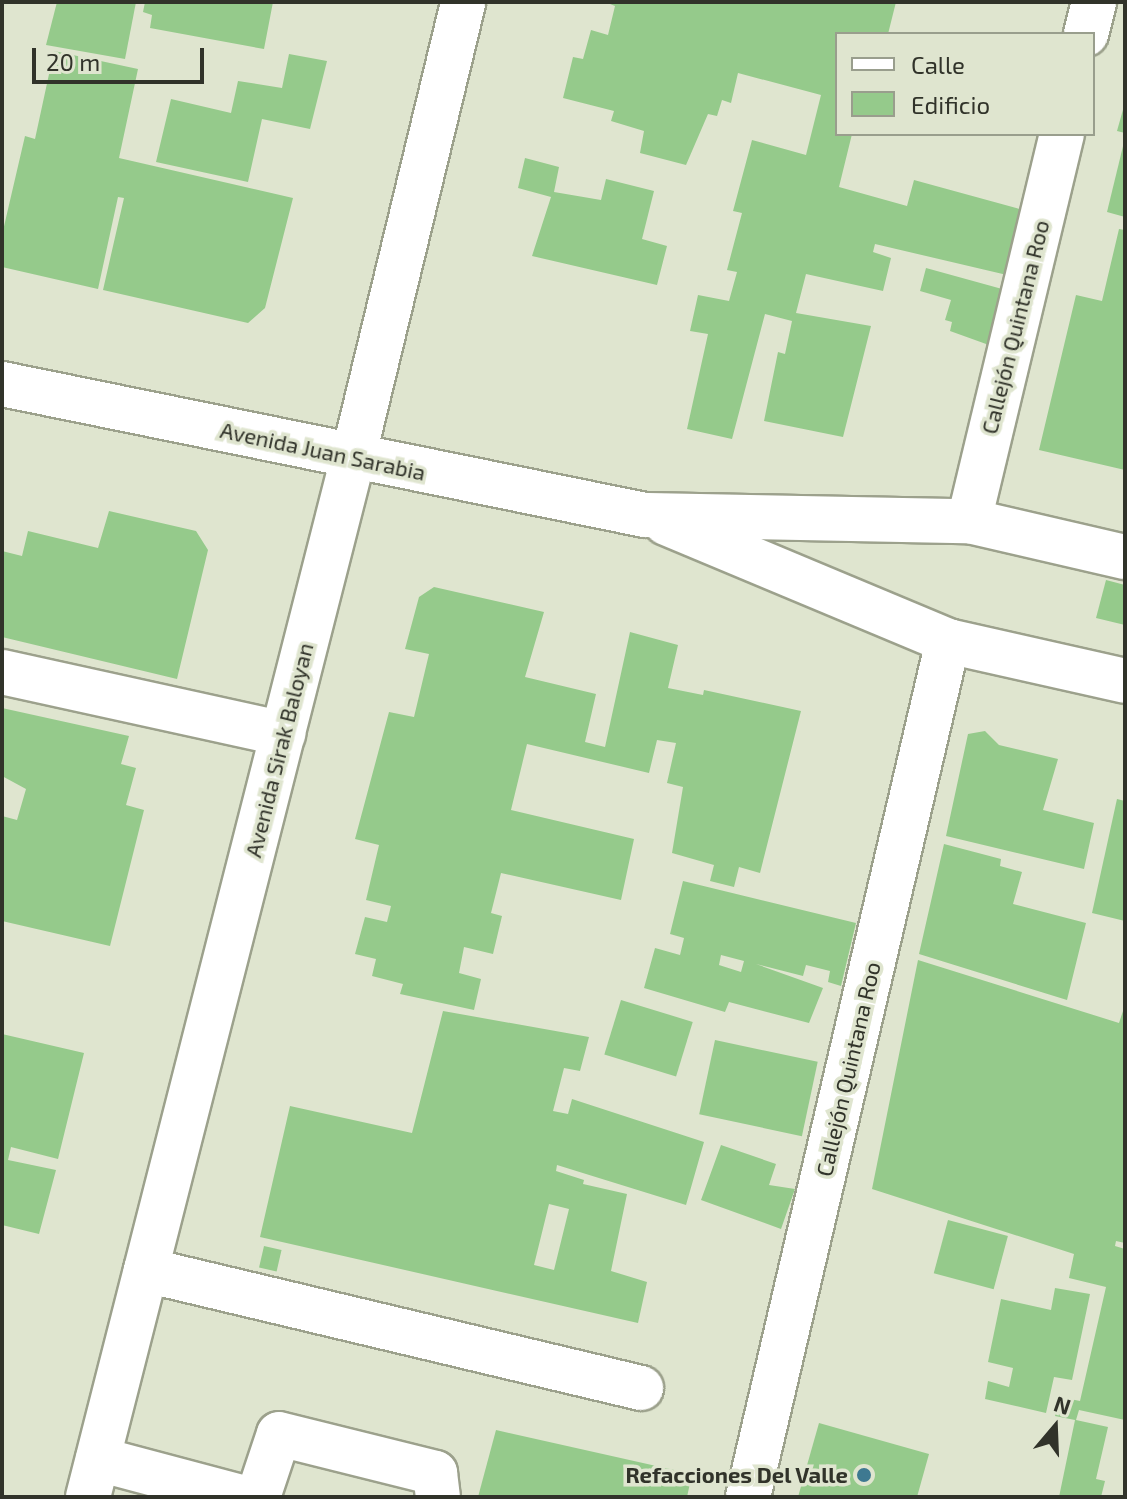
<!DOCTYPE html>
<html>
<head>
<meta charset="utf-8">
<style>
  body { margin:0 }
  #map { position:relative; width:1127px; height:1499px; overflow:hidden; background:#dfe5cf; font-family:"Exo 2",sans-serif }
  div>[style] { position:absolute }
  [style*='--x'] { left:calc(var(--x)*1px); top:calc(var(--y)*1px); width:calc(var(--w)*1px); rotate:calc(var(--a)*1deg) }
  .building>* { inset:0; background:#95ca8b; transform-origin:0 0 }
  .roads { filter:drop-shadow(2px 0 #9ca18c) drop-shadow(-2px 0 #9ca18c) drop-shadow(0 2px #9ca18c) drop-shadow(0 -2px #9ca18c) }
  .minor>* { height:44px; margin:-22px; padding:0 22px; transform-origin:22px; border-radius:22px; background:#fff }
  .major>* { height:44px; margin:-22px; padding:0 22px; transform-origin:22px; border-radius:22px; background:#fff }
  .dots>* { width:22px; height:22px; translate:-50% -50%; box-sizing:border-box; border:4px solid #dfe5cf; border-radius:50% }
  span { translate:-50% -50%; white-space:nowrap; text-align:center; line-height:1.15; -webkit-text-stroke:7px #dfe5cf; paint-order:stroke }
  .street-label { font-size:22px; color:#31332a }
  .poi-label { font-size:22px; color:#31332a; font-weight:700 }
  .right { translate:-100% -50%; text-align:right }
  .frame { position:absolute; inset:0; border:4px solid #31332a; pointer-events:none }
  .legend { position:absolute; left:835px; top:32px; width:260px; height:104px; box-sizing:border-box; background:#dfe5cf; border:2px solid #999e8d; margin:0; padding:10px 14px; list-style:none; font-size:24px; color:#31332a }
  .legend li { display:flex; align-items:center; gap:16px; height:40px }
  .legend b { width:40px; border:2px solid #999e8d }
  .north { position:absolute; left:1015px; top:1387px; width:80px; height:80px; -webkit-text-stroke:6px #dfe5cf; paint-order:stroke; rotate:19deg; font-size:22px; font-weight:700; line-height:32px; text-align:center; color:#31332a }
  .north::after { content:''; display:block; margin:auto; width:28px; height:36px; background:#31332a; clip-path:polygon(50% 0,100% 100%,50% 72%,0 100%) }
  .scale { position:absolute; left:32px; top:48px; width:172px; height:36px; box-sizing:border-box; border:4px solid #31332a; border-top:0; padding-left:10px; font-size:24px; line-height:28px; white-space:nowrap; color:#31332a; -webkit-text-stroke:6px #dfe5cf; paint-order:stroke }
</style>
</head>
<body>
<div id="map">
  <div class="building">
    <div style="clip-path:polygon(57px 2px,136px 2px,125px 59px,46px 45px)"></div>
    <div style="clip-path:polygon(145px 2px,273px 2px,264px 49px,150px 28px,152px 15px,143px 12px)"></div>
    <div style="clip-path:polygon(605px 2px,896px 2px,888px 34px,837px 34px,837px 134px,852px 134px,839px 187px,907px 206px,914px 180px,1023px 210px,1007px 275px,875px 244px,873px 252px,891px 258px,883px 291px,806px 274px,796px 313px,871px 326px,843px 437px,764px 421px,778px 352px,785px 354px,792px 321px,765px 314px,732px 439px,687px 429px,708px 334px,690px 331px,698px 295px,729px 301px,737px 272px,727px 270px,742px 213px,733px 211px,752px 140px,806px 155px,821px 95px,738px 73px,731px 103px,722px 100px,717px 116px,708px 114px,686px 165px,640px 153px,644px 131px,611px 121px,614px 111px,563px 98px,573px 57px,583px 59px,591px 30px,608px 35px,615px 6px)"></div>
    <div style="clip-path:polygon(54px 51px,138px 69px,119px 158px,293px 198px,265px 308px,248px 323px,103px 290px,124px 198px,118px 197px,98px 289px,2px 267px,2px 235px,25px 136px,35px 139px)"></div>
    <div style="clip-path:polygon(289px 54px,327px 61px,310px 129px,262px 119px,248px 182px,156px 162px,171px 99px,231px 113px,238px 81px,282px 88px)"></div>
    <div style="clip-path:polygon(1124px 106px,1125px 106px,1125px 133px,1117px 131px)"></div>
    <div style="clip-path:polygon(1124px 142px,1125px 142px,1125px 217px,1107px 212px)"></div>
    <div style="clip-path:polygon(525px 158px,559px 167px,554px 192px,601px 200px,606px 179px,654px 191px,642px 239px,667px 246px,657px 285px,532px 256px,551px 197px,518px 188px)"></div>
    <div style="clip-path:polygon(1119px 229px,1125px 230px,1125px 470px,1039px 450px,1076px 295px,1102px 301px)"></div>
    <div style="clip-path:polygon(926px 268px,1013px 292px,1000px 349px,950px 331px,952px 322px,945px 320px,951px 300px,920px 291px)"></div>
    <div style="clip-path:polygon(109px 511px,196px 531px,208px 550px,177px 679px,2px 637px,2px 551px,22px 556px,28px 531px,98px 548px)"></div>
    <div style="clip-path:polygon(1106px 580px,1125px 585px,1125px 625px,1096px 618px)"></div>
    <div style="clip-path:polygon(434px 587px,544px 612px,525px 677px,596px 694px,585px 742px,605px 747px,630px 632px,678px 645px,668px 688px,703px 695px,704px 690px,801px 711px,760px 873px,739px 867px,734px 887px,710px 881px,714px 865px,672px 853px,683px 787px,667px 783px,676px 743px,657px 740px,649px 773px,527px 744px,511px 810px,634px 839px,621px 900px,501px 873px,491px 913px,502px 916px,493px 954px,464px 947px,459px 973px,481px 979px,474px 1010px,400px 994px,403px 984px,372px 976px,376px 959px,355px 954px,365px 917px,387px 922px,391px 906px,366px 900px,379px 845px,355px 839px,389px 712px,414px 717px,429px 654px,405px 649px,419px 597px)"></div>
    <div style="clip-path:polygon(2px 708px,129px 736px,121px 764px,136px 768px,126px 805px,144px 810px,110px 946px,2px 921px,2px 816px,17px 820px,26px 789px,2px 776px)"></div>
    <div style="clip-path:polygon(985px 731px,999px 745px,1058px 759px,1043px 810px,1094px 823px,1084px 869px,946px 836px,968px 734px)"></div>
    <div style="clip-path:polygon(1117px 799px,1125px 801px,1125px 921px,1092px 913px)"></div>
    <div style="clip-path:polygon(944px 844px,1001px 859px,1000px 866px,1022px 872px,1013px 904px,1086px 923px,1067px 1000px,919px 954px)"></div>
    <div style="clip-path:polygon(evenodd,683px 881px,856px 923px,841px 986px,828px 982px,830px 971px,806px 965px,803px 976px,756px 964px,823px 988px,809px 1023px,729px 1002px,725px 1012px,644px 988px,655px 948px,680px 955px,684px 938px,670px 934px,683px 881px,721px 955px,744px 961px,741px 972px,719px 965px,721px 955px)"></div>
    <div style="clip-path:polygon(918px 960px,1119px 1023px,1125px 1005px,1125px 1243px,1116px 1241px,1115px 1246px,1125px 1249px,1125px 1420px,1079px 1410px,1076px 1420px,1108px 1427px,1096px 1479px,1105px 1481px,1101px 1497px,1059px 1497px,1075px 1420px,1055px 1416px,1060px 1397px,1080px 1401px,1106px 1287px,1069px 1278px,1074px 1254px,872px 1189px)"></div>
    <div style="left:621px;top:1000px;width:75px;height:57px;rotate:17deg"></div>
    <div style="clip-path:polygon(evenodd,443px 1011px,589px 1037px,580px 1071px,564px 1068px,553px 1111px,568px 1114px,572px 1099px,704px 1142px,686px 1205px,557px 1165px,556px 1171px,584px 1180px,583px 1184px,627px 1194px,611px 1271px,647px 1282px,638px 1323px,260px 1237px,290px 1106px,412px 1133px,443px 1011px,549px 1204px,569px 1209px,554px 1270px,534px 1265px,549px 1204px)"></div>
    <div style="clip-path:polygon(2px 1034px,84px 1053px,58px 1159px,11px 1147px,8px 1160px,56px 1170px,39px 1234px,2px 1225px)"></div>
    <div style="left:715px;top:1040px;width:105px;height:76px;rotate:12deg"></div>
    <div style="clip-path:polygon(721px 1145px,776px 1164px,769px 1185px,795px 1189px,781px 1229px,701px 1200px)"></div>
    <div style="left:948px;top:1220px;width:62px;height:55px;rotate:15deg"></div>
    <div style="left:264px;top:1246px;width:18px;height:22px;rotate:13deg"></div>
    <div style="clip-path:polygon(1055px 1288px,1090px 1294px,1072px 1380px,1054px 1377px,1046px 1413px,985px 1399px,988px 1381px,1009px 1387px,1013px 1368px,988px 1362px,1001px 1299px,1051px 1310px)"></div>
    <div style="clip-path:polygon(819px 1423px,929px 1454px,917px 1497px,798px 1497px)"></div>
    <div style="clip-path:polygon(496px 1430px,692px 1474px,687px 1497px,478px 1497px)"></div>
  </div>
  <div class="roads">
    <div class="minor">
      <div style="--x:1086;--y:34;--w:33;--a:-76"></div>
      <div style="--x:969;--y:521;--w:398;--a:-76.5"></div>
      <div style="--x:2;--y:672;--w:288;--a:12.4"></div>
      <div style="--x:146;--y:1270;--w:509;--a:13.41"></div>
      <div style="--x:98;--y:1459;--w:148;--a:14.9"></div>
      <div style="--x:88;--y:1497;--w:1072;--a:-75.69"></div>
      <div style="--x:353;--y:458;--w:469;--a:-76.4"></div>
      <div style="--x:258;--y:1497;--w:66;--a:-71.6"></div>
      <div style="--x:279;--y:1434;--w:161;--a:14"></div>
      <div style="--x:435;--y:1473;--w:24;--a:83"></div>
      <div style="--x:748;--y:1497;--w:879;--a:-76.85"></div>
    </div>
    <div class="major">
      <div style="--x:2;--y:384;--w:656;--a:11.52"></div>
      <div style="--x:645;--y:515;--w:324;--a:1.1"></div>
      <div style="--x:969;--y:521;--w:160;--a:13"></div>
      <div style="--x:666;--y:523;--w:306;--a:22.7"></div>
      <div style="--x:948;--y:641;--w:181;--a:12.7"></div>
    </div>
  </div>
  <div class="dots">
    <div style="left:864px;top:1475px;background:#3e7991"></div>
  </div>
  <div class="street-label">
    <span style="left:1015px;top:327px;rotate:-76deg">Callejón Quintana Roo</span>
    <span style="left:323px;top:451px;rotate:12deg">Avenida Juan Sarabia</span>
    <span style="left:279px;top:750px;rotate:-76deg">Avenida Sirak Baloyan</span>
    <span style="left:848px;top:1069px;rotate:-77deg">Callejón Quintana Roo</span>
  </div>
  <div class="poi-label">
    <span class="right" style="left:848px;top:1475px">Refacciones Del Valle</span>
  </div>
  <div class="frame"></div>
  <ul class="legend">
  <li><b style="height:10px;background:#fff"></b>Calle</li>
  <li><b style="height:22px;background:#95ca8b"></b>Edificio</li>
  </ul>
  <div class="north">N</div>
  <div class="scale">20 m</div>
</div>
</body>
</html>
